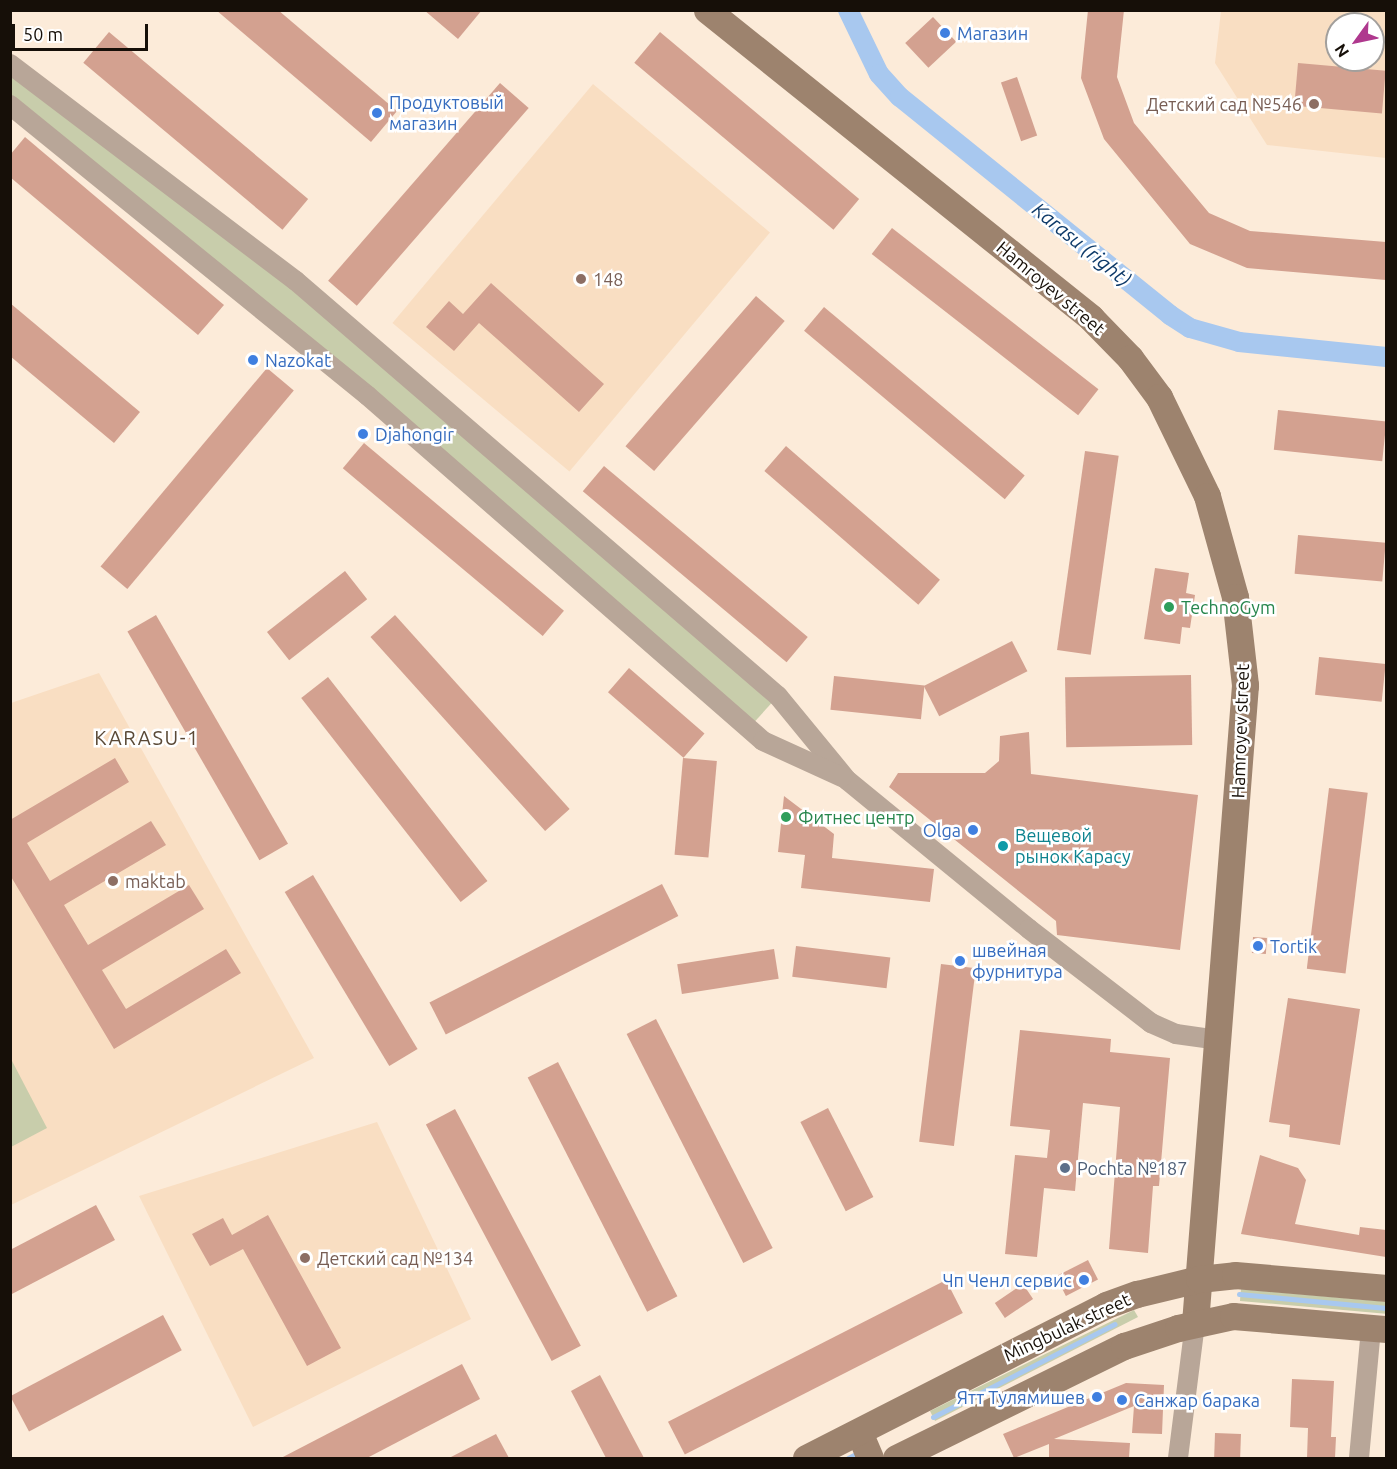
<!DOCTYPE html>
<html>
<head>
<meta charset="utf-8">
<style>
  body { margin:0 }
  #map { position:relative; width:1397px; height:1469px; overflow:hidden; background:#fcebd9; font-family:Ubuntu,sans-serif }
  div>[style] { position:absolute }
  [style*='--x'] { left:calc(var(--x)*1px); top:calc(var(--y)*1px); width:calc(var(--w)*1px); rotate:calc(var(--a)*1deg) }
  .built>* { inset:0; background:#f9dec2; transform-origin:0 0 }
  .green>* { inset:0; background:#c8cdab; transform-origin:0 0 }
  .stream>* { height:5px; margin:-2.5px; padding:0 2.5px; transform-origin:2.5px; border-radius:2.5px; background:#a8c8ef }
  .canal>* { height:20px; margin:-10px; padding:0 10px; transform-origin:10px; border-radius:10px; background:#a8c8ef }
  .building>* { inset:0; background:#d3a190; transform-origin:0 0 }
  .minor>* { height:20px; margin:-10px; padding:0 10px; transform-origin:10px; border-radius:10px; background:#b8a698 }
  .secondary>* { height:27px; margin:-13.5px; padding:0 13.5px; transform-origin:13.5px; border-radius:13.5px; background:#9d836e }
  .dots>* { width:16px; height:16px; translate:-50% -50%; box-sizing:border-box; border:3px solid #fff; border-radius:50% }
  span { translate:-50% -50%; white-space:nowrap; text-align:center; line-height:1.15; -webkit-text-stroke:5px #fff; paint-order:stroke }
  .shop-label { font-size:18px; color:#366cbe }
  .left { translate:0 -50%; text-align:left }
  .right { translate:-100% -50%; text-align:right }
  .education-label { font-size:18px; color:#785e54 }
  .street-label { font-size:18px; color:#160f08 }
  .leisure-label { font-size:18px; color:#27864d }
  .culture-label { font-size:18px; color:#0d838f }
  .service-label { font-size:18px; color:#4e5e75 }
  .water-label { font-size:20px; color:#0f3b6a; font-style:italic }
  .neighbourhood-label { font-size:20px; color:#5a4936; letter-spacing:1.5px }
  .frame { position:absolute; inset:0; border:12px solid #160f08; pointer-events:none }
  .north { position:absolute; left:1325px; top:12px; width:60px; height:60px; box-sizing:border-box; background:#fff; border:2px solid #a29f9c; border-radius:50%; rotate:237deg; font-size:16px; font-weight:700; line-height:24px; text-align:center; color:#160f08 }
  .north::after { content:''; display:block; margin:auto; width:21px; height:27px; background:#af388e; clip-path:polygon(50% 0,100% 100%,50% 72%,0 100%) }
  .scale { position:absolute; left:12px; top:24px; width:136px; height:27px; box-sizing:border-box; border:3px solid #160f08; border-top:0; padding-left:8px; font-size:18px; line-height:21px; white-space:nowrap; color:#160f08; -webkit-text-stroke:4px #fff; paint-order:stroke }
</style>
</head>
<body>
<div id="map">
  <div class="built">
    <div style="clip-path:polygon(evenodd,1221px 11px,1386px 11px,1386px 158px,1267px 145px,1215px 63px,1221px 11px,1337px 24px,1373px 24px,1373px 60px,1337px 60px,1337px 24px)"></div>
    <div style="left:593px;top:84px;width:231px;height:312px;rotate:40deg"></div>
    <div style="clip-path:polygon(99px 673px,314px 1058px,11px 1205px,11px 703px)"></div>
    <div style="clip-path:polygon(377px 1122px,471px 1319px,253px 1427px,139px 1196px)"></div>
  </div>
  <div class="green">
    <div style="clip-path:polygon(10px 64px,296px 281px,778px 696px,748px 729px,11px 105px)"></div>
    <div style="clip-path:polygon(11px 1059px,47px 1128px,11px 1147px,10px 1059px)"></div>
    <div style="left:1241px;top:1289px;width:146px;height:12px;rotate:5deg"></div>
    <div style="clip-path:polygon(1134px 1310px,1138px 1317px,935px 1421px,930px 1411px)"></div>
  </div>
  <div class="stream">
    <div style="--x:1239;--y:1294;--w:148;--a:5.4"></div>
    <div style="--x:933;--y:1417;--w:204;--a:-27.1"></div>
    <div style="--x:848;--y:1458;--w:13;--a:-27"></div>
  </div>
  <div class="canal">
    <div style="--x:848;--y:10;--w:71;--a:64.2"></div>
    <div style="--x:879;--y:74;--w:31;--a:48"></div>
    <div style="--x:900;--y:97;--w:347;--a:38.9"></div>
    <div style="--x:1170;--y:315;--w:24;--a:33"></div>
    <div style="--x:1190;--y:328;--w:51;--a:15.9"></div>
    <div style="--x:1239;--y:342;--w:148;--a:5.8"></div>
  </div>
  <div class="building">
    <div style="clip-path:polygon(216px 10px,278px 10px,397px 111px,371px 142px)"></div>
    <div style="clip-path:polygon(424px 10px,482px 10px,458px 39px)"></div>
    <div style="clip-path:polygon(1088px 10px,1124px 10px,1117px 77px,1134px 123px,1209px 213px,1250px 231px,1386px 242px,1386px 280px,1247px 268px,1190px 244px,1104px 139px,1081px 78px)"></div>
    <div style="left:933px;top:17px;width:34px;height:38px;rotate:47deg"></div>
    <div style="left:109px;top:32px;width:260px;height:40px;rotate:40deg"></div>
    <div style="left:660px;top:32px;width:260px;height:40px;rotate:40deg"></div>
    <div style="left:1298px;top:63px;width:88px;height:43px;rotate:5deg"></div>
    <div style="left:1017px;top:77px;width:62px;height:17px;rotate:71deg"></div>
    <div style="left:500px;top:83px;width:38px;height:262px;rotate:41deg"></div>
    <div style="clip-path:polygon(25px 137px,224px 305px,198px 335px,10px 177px,10px 155px)"></div>
    <div style="left:892px;top:228px;width:262px;height:33px;rotate:38deg"></div>
    <div style="clip-path:polygon(491px 283px,604px 384px,579px 412px,479px 323px,454px 351px,426px 327px,449px 301px,463px 314px)"></div>
    <div style="left:756px;top:296px;width:38px;height:199px;rotate:41deg"></div>
    <div style="clip-path:polygon(10px 303px,140px 412px,114px 443px,10px 356px)"></div>
    <div style="left:824px;top:307px;width:262px;height:31px;rotate:40deg"></div>
    <div style="left:267px;top:368px;width:35px;height:259px;rotate:40deg"></div>
    <div style="left:1278px;top:410px;width:109px;height:40px;rotate:6deg"></div>
    <div style="left:364px;top:443px;width:261px;height:33px;rotate:40deg"></div>
    <div style="left:786px;top:446px;width:204px;height:33px;rotate:41deg"></div>
    <div style="left:1085px;top:451px;width:34px;height:201px;rotate:8deg"></div>
    <div style="left:604px;top:466px;width:266px;height:33px;rotate:40deg"></div>
    <div style="left:1298px;top:535px;width:88px;height:39px;rotate:5deg"></div>
    <div style="clip-path:polygon(1155px 568px,1189px 573px,1186px 593px,1195px 595px,1190px 628px,1182px 627px,1180px 644px,1144px 639px)"></div>
    <div style="left:345px;top:571px;width:36px;height:99px;rotate:52deg"></div>
    <div style="left:156px;top:615px;width:264px;height:33px;rotate:60deg"></div>
    <div style="left:395px;top:615px;width:261px;height:33px;rotate:48deg"></div>
    <div style="left:1012px;top:641px;width:34px;height:99px;rotate:63deg"></div>
    <div style="left:1319px;top:657px;width:67px;height:38px;rotate:6deg"></div>
    <div style="left:629px;top:668px;width:100px;height:32px;rotate:41deg"></div>
    <div style="left:1191px;top:675px;width:70px;height:126px;rotate:89deg"></div>
    <div style="left:834px;top:676px;width:91px;height:34px;rotate:6deg"></div>
    <div style="left:328px;top:677px;width:259px;height:34px;rotate:52deg"></div>
    <div style="clip-path:polygon(1029px 732px,1031px 774px,1198px 795px,1180px 950px,1057px 935px,1056px 921px,889px 787px,898px 773px,985px 773px,999px 761px,1000px 736px)"></div>
    <div style="clip-path:polygon(115px 758px,129px 782px,27px 843px,50px 881px,151px 821px,166px 845px,64px 905px,88px 945px,189px 885px,204px 909px,102px 970px,126px 1009px,226px 949px,241px 973px,114px 1049px,10px 875px,10px 820px)"></div>
    <div style="left:683px;top:758px;width:34px;height:97px;rotate:5deg"></div>
    <div style="left:1329px;top:788px;width:39px;height:182px;rotate:7deg"></div>
    <div style="clip-path:polygon(784px 796px,834px 834px,832px 858px,934px 869px,930px 902px,801px 888px,805px 855px,778px 852px)"></div>
    <div style="left:313px;top:875px;width:203px;height:33px;rotate:59deg"></div>
    <div style="left:662px;top:884px;width:36px;height:261px;rotate:63deg"></div>
    <div style="left:1253px;top:937px;width:14px;height:16px;rotate:4deg"></div>
    <div style="left:796px;top:946px;width:95px;height:31px;rotate:7deg"></div>
    <div style="left:774px;top:949px;width:30px;height:98px;rotate:81deg"></div>
    <div style="left:941px;top:964px;width:35px;height:179px;rotate:7deg"></div>
    <div style="clip-path:polygon(1288px 998px,1360px 1009px,1340px 1145px,1289px 1137px,1290px 1125px,1269px 1122px)"></div>
    <div style="left:656px;top:1019px;width:257px;height:33px;rotate:63deg"></div>
    <div style="clip-path:polygon(1020px 1030px,1111px 1039px,1110px 1052px,1170px 1058px,1159px 1186px,1153px 1186px,1148px 1253px,1109px 1249px,1120px 1107px,1083px 1103px,1075px 1191px,1044px 1188px,1037px 1257px,1005px 1254px,1015px 1155px,1047px 1158px,1050px 1130px,1010px 1126px)"></div>
    <div style="left:558px;top:1062px;width:263px;height:34px;rotate:63deg"></div>
    <div style="left:828px;top:1108px;width:100px;height:31px;rotate:63deg"></div>
    <div style="left:455px;top:1109px;width:268px;height:33px;rotate:62deg"></div>
    <div style="clip-path:polygon(1260px 1155px,1298px 1168px,1306px 1180px,1295px 1224px,1359px 1235px,1360px 1227px,1386px 1230px,1386px 1257px,1241px 1234px)"></div>
    <div style="clip-path:polygon(96px 1205px,115px 1240px,10px 1295px,10px 1250px)"></div>
    <div style="clip-path:polygon(268px 1215px,341px 1348px,307px 1366px,243px 1249px,210px 1266px,192px 1234px,223px 1218px,232px 1235px)"></div>
    <div style="left:1088px;top:1260px;width:22px;height:36px;rotate:63deg"></div>
    <div style="left:946px;top:1280px;width:37px;height:312px;rotate:63deg"></div>
    <div style="left:1023px;top:1284px;width:18px;height:34px;rotate:56deg"></div>
    <div style="left:163px;top:1315px;width:40px;height:173px;rotate:62deg"></div>
    <div style="clip-path:polygon(462px 1364px,480px 1399px,367px 1458px,281px 1458px)"></div>
    <div style="clip-path:polygon(600px 1375px,644px 1458px,606px 1458px,571px 1391px)"></div>
    <div style="clip-path:polygon(1292px 1379px,1334px 1381px,1331px 1437px,1336px 1437px,1335px 1458px,1307px 1458px,1308px 1428px,1290px 1427px)"></div>
    <div style="clip-path:polygon(1126px 1383px,1164px 1385px,1162px 1434px,1132px 1433px,1134px 1406px,1054px 1439px,1130px 1443px,1129px 1458px,1049px 1458px,1049px 1444px,1014px 1458px,1003px 1434px)"></div>
    <div style="left:1215px;top:1433px;width:26px;height:25px;rotate:2deg"></div>
    <div style="clip-path:polygon(496px 1434px,509px 1458px,449px 1458px)"></div>
  </div>
  <div class="minor">
    <div style="--x:10;--y:64;--w:359;--a:37.2"></div>
    <div style="--x:296;--y:281;--w:636;--a:40.73"></div>
    <div style="--x:778;--y:696;--w:109;--a:50.6"></div>
    <div style="--x:847;--y:780;--w:235;--a:39.3"></div>
    <div style="--x:1029;--y:929;--w:154;--a:37.6"></div>
    <div style="--x:1151;--y:1023;--w:27;--a:24"></div>
    <div style="--x:1176;--y:1034;--w:42;--a:8.1"></div>
    <div style="--x:10;--y:105;--w:461;--a:39.1"></div>
    <div style="--x:368;--y:396;--w:524;--a:41.13"></div>
    <div style="--x:763;--y:741;--w:87;--a:24.5"></div>
    <div style="--x:1178;--y:1458;--w:136;--a:-82.8"></div>
    <div style="--x:1359;--y:1458;--w:131;--a:-84.7"></div>
  </div>
  <div class="secondary">
    <div style="--x:707;--y:10;--w:492;--a:38.7"></div>
    <div style="--x:1091;--y:318;--w:56;--a:45.7"></div>
    <div style="--x:1130;--y:358;--w:49;--a:53.4"></div>
    <div style="--x:1159;--y:397;--w:110;--a:64.1"></div>
    <div style="--x:1207;--y:496;--w:105;--a:74.5"></div>
    <div style="--x:1235;--y:597;--w:89;--a:83.5"></div>
    <div style="--x:1245;--y:685;--w:640;--a:94.48"></div>
    <div style="--x:859;--y:1432;--w:28;--a:67"></div>
    <div style="--x:806;--y:1458;--w:337;--a:-27"></div>
    <div style="--x:1106;--y:1305;--w:33;--a:-20"></div>
    <div style="--x:1137;--y:1294;--w:64;--a:-13.6"></div>
    <div style="--x:1199;--y:1279;--w:36;--a:-6"></div>
    <div style="--x:1235;--y:1275;--w:152;--a:4.9"></div>
    <div style="--x:896;--y:1458;--w:254;--a:-26.2"></div>
    <div style="--x:1124;--y:1346;--w:57;--a:-18.4"></div>
    <div style="--x:1178;--y:1328;--w:56;--a:-12.3"></div>
    <div style="--x:1233;--y:1316;--w:154;--a:4.9"></div>
  </div>
  <div class="dots">
    <div style="left:945px;top:33px;background:#3f7fe0"></div>
    <div style="left:1314px;top:104px;background:#8d6e63"></div>
    <div style="left:377px;top:113px;background:#3f7fe0"></div>
    <div style="left:581px;top:279px;background:#8d6e63"></div>
    <div style="left:253px;top:360px;background:#3f7fe0"></div>
    <div style="left:363px;top:434px;background:#3f7fe0"></div>
    <div style="left:1169px;top:607px;background:#2e9e5b"></div>
    <div style="left:786px;top:817px;background:#2e9e5b"></div>
    <div style="left:973px;top:830px;background:#3f7fe0"></div>
    <div style="left:1003px;top:846px;background:#0f9aa8"></div>
    <div style="left:113px;top:881px;background:#8d6e63"></div>
    <div style="left:1258px;top:946px;background:#3f7fe0"></div>
    <div style="left:960px;top:961px;background:#3f7fe0"></div>
    <div style="left:1065px;top:1168px;background:#5c6f8a"></div>
    <div style="left:305px;top:1258px;background:#8d6e63"></div>
    <div style="left:1084px;top:1280px;background:#3f7fe0"></div>
    <div style="left:1097px;top:1397px;background:#3f7fe0"></div>
    <div style="left:1122px;top:1400px;background:#3f7fe0"></div>
  </div>
  <div class="shop-label">
    <span class="left" style="left:957px;top:33px">Магазин</span>
    <span class="left" style="left:389px;top:113px">Продуктовый<br>магазин</span>
    <span class="left" style="left:265px;top:360px">Nazokat</span>
    <span class="left" style="left:375px;top:434px">Djahongir</span>
    <span class="right" style="left:961px;top:830px">Olga</span>
    <span class="left" style="left:1270px;top:946px">Tortik</span>
    <span class="left" style="left:972px;top:961px">швейная<br>фурнитура</span>
    <span class="right" style="left:1072px;top:1280px">Чп Ченл сервис</span>
    <span class="right" style="left:1085px;top:1397px">Ятт Тулямишев</span>
    <span class="left" style="left:1134px;top:1400px">Санжар барака</span>
  </div>
  <div class="education-label">
    <span class="right" style="left:1302px;top:104px">Детский сад №546</span>
    <span class="left" style="left:593px;top:279px">148</span>
    <span class="left" style="left:125px;top:881px">maktab</span>
    <span class="left" style="left:317px;top:1258px">Детский сад №134</span>
  </div>
  <div class="street-label">
    <span style="left:1051px;top:288px;rotate:40deg">Hamroyev street</span>
    <span style="left:1240px;top:731px;rotate:-88deg">Hamroyev street</span>
    <span style="left:1067px;top:1327px;rotate:-25deg">Mingbulak street</span>
  </div>
  <div class="leisure-label">
    <span class="left" style="left:1181px;top:607px">TechnoGym</span>
    <span class="left" style="left:798px;top:817px">Фитнес центр</span>
  </div>
  <div class="culture-label">
    <span class="left" style="left:1015px;top:846px">Вещевой<br>рынок Карасу</span>
  </div>
  <div class="service-label">
    <span class="left" style="left:1077px;top:1168px">Pochta №187</span>
  </div>
  <div class="water-label">
    <span style="left:1082px;top:244px;rotate:39deg">Karasu (right)</span>
  </div>
  <div class="neighbourhood-label">
    <span style="left:147px;top:737px">KARASU-1</span>
  </div>
  <div class="frame"></div>
  <div class="north">N</div>
  <div class="scale">50 m</div>
</div>
</body>
</html>
